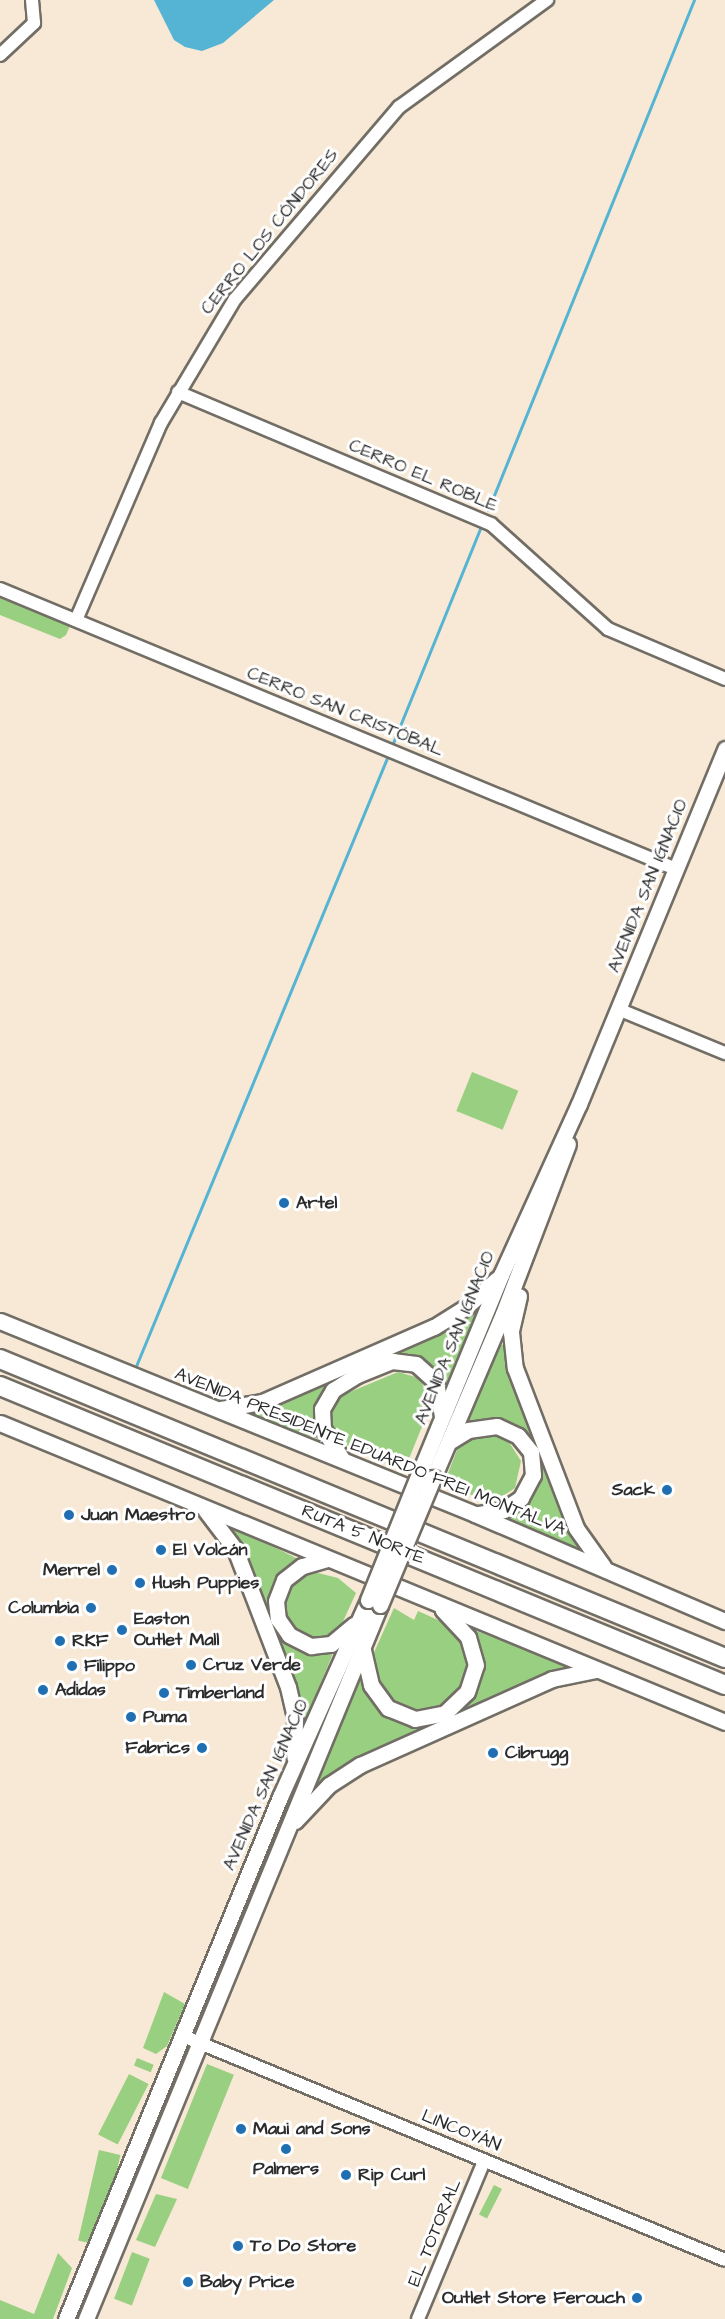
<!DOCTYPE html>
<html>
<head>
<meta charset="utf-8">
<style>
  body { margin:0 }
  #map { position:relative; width:725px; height:2319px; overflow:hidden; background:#f7e9d5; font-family:"Architects Daughter",sans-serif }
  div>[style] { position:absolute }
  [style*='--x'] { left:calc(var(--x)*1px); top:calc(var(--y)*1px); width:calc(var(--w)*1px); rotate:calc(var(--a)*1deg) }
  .green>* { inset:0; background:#99cf80; transform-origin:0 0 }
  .water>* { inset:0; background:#55b4d4 }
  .stream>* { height:3px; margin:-1.5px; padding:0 1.5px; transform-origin:1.5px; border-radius:1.5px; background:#55b4d4 }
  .roads { filter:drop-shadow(2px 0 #726e66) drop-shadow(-2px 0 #726e66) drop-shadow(0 2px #726e66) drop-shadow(0 -2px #726e66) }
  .minor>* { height:12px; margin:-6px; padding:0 6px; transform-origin:6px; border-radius:6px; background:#fff }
  .major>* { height:15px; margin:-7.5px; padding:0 7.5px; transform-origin:7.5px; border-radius:7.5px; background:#fff }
  .highway>* { height:18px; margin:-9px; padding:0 9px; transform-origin:9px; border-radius:9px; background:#fff }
  .bridges { filter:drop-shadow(2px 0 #726e66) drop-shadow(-2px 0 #726e66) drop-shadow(0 2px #726e66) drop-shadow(0 -2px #726e66) }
  .major-bridge>* { height:15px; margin:-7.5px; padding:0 7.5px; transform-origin:7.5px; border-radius:7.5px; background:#fff }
  .dots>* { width:16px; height:16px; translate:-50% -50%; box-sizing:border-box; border:3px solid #fff; border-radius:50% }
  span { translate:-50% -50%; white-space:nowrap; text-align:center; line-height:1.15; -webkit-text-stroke:6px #fff; paint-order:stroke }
  .street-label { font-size:18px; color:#2b2b2b }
  .poi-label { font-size:18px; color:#2b2b2b; font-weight:700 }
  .left { translate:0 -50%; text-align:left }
  .right { translate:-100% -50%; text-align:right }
</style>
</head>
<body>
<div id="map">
  <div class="green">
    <div style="clip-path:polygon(0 598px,70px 626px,66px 635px,60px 639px,0 615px)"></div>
    <div style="left:472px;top:1072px;width:50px;height:42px;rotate:22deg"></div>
    <div style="clip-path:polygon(480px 1304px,446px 1385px,435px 1368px,422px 1359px,408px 1353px,387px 1356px,330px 1382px,313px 1414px,318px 1439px,240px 1412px)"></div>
    <div style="clip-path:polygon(505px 1344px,584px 1550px,582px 1554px,503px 1516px,531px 1496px,539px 1470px,502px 1422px,487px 1420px,465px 1425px,498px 1346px)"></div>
    <div style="clip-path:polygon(398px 1372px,419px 1378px,432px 1402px,404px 1471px,342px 1443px,331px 1429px,329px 1418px,338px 1397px)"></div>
    <div style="clip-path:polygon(480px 1433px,507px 1439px,521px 1461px,515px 1488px,494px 1502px,443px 1486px,459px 1445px)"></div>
    <div style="clip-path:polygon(228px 1524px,302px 1561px,281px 1574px,269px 1604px,272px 1617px,329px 1652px,334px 1651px,304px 1723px,240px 1548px)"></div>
    <div style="clip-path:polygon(310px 1571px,338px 1578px,356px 1593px,340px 1628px,332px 1636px,316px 1641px,293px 1631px,282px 1613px,284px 1591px,292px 1581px)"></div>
    <div style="clip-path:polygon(394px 1608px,414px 1620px,418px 1611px,449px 1625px,464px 1637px,472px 1671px,449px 1706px,416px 1714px,398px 1709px,376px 1687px,371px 1659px)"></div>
    <div style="clip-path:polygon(471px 1629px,577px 1667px,313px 1792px,361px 1676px,379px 1709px,394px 1719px,412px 1724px,446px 1719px,463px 1709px,477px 1690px,482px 1672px,480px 1649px)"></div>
    <div style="clip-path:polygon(164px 1992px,185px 2004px,167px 2046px,156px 2054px,143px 2048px)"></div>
    <div style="left:137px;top:2058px;width:18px;height:8px;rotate:22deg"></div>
    <div style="left:207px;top:2064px;width:29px;height:123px;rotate:22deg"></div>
    <div style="left:129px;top:2074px;width:22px;height:68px;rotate:27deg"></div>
    <div style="left:99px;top:2150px;width:22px;height:93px;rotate:13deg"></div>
    <div style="left:494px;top:2185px;width:9px;height:33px;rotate:27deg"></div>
    <div style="clip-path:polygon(156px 2194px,177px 2199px,155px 2247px,136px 2240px)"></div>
    <div style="left:132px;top:2252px;width:19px;height:50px;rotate:21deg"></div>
    <div style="clip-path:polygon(58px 2253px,72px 2268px,53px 2319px,0 2319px,0 2300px,34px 2314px)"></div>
  </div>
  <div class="water">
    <div style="clip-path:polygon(154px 0,274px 0,223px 43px,202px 51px,185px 47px,174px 40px)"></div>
  </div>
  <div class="stream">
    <div style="--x:488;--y:510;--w:550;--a:-68.01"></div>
    <div style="--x:393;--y:743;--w:234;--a:-67.9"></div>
    <div style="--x:136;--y:1366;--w:658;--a:-67.57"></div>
  </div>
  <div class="roads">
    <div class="minor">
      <div style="--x:0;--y:55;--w:47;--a:-43.3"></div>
      <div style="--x:34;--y:23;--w:23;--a:-95"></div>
      <div style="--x:178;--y:392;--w:340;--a:22.9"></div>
      <div style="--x:491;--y:524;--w:157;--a:41.9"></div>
      <div style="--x:608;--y:629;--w:127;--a:23.1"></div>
      <div style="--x:0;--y:589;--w:732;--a:22.5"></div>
      <div style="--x:76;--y:620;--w:215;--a:-66.7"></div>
      <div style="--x:161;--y:423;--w:144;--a:-59.2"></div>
      <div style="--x:235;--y:299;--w:253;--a:-49.5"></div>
      <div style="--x:399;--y:107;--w:183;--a:-35.9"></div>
      <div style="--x:618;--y:1009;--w:116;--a:22.4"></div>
      <div style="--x:183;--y:2036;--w:586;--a:22.45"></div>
      <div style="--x:418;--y:2319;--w:171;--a:-67.3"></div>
    </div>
    <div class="major">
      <div style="--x:519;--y:1296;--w:37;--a:103"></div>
      <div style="--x:511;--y:1332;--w:36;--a:84"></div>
      <div style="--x:515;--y:1368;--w:171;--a:69.1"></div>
      <div style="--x:576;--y:1528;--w:47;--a:54.6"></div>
      <div style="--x:0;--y:1321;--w:513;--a:22.11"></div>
      <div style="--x:475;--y:1514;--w:272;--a:23.2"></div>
      <div style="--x:221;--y:1409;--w:42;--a:-9.7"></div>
      <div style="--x:262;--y:1402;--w:188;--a:-23.6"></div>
      <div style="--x:434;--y:1327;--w:39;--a:-32"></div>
      <div style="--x:467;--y:1306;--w:40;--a:-42"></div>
      <div style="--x:0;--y:1423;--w:784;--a:22.41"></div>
      <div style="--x:449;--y:1442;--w:22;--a:-32"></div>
      <div style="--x:468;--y:1430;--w:29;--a:-8"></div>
      <div style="--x:497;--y:1426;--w:23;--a:25"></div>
      <div style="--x:518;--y:1436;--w:21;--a:51"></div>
      <div style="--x:531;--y:1452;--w:23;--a:85"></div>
      <div style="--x:533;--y:1475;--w:26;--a:118"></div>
      <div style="--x:521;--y:1498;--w:22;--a:146"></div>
      <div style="--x:503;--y:1510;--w:26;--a:171"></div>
      <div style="--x:342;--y:1459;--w:36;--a:-122"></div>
      <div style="--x:323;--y:1429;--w:20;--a:-93"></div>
      <div style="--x:322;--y:1409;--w:22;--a:-60"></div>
      <div style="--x:333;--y:1390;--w:28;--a:-32"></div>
      <div style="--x:357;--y:1375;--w:38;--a:-22"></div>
      <div style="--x:392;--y:1361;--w:24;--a:7"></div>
      <div style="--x:416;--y:1364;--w:27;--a:42"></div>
      <div style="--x:436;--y:1382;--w:35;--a:80"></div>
      <div style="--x:419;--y:1474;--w:215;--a:-67.6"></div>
      <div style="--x:501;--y:1275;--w:188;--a:-65.5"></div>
      <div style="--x:579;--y:1104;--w:384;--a:-67.6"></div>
      <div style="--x:433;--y:1478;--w:178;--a:-66.9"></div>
      <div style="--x:503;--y:1314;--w:182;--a:-69.1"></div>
      <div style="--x:206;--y:1511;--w:48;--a:52.7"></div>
      <div style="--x:235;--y:1549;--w:148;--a:69"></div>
      <div style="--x:288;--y:1687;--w:32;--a:77"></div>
      <div style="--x:295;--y:1718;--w:39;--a:91"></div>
      <div style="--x:327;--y:1559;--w:26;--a:164"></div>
      <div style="--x:302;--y:1566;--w:23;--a:142"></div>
      <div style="--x:284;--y:1580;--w:22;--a:111"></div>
      <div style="--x:276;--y:1601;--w:18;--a:84"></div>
      <div style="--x:278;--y:1619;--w:19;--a:55"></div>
      <div style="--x:289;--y:1635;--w:25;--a:27"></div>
      <div style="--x:311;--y:1646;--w:20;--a:-6"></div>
      <div style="--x:331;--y:1644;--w:30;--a:-40"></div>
      <div style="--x:363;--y:1650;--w:36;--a:77"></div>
      <div style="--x:371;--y:1685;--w:29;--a:54"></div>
      <div style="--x:388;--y:1708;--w:29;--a:22"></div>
      <div style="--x:415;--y:1719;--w:31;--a:-11"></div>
      <div style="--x:445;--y:1713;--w:30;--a:-44"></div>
      <div style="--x:467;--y:1692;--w:28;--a:-72"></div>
      <div style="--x:476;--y:1665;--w:29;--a:-106"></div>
      <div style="--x:468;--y:1637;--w:37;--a:-133"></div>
      <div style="--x:295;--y:1821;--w:50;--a:-46.6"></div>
      <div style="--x:329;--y:1785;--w:37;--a:-33"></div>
      <div style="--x:360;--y:1765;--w:210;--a:-24.1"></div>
      <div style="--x:552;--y:1679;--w:45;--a:-11.6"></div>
      <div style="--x:66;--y:2319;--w:564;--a:-67.71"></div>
      <div style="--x:280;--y:1797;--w:216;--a:-65.9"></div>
      <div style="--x:86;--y:2319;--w:772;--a:-67.62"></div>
    </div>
    <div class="highway">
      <div style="--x:0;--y:1359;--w:784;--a:22.41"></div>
      <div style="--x:0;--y:1386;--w:784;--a:22.41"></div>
    </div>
  </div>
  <div class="bridges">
    <div class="major-bridge">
      <div style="--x:368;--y:1600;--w:136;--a:-68"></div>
      <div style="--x:380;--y:1605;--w:138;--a:-67.3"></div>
    </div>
  </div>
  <div class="dots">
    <div style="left:284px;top:1203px;background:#1f6fb2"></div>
    <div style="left:667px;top:1490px;background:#1f6fb2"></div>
    <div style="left:69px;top:1515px;background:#1f6fb2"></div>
    <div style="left:161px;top:1550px;background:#1f6fb2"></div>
    <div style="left:112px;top:1570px;background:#1f6fb2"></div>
    <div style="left:140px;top:1583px;background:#1f6fb2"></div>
    <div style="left:91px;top:1608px;background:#1f6fb2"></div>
    <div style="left:122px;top:1630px;background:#1f6fb2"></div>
    <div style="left:60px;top:1641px;background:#1f6fb2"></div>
    <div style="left:191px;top:1665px;background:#1f6fb2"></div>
    <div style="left:72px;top:1666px;background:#1f6fb2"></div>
    <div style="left:43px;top:1690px;background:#1f6fb2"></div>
    <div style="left:164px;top:1693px;background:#1f6fb2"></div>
    <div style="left:131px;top:1717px;background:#1f6fb2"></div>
    <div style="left:202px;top:1748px;background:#1f6fb2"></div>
    <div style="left:493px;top:1753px;background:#1f6fb2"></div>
    <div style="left:241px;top:2129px;background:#1f6fb2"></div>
    <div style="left:286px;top:2149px;background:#1f6fb2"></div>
    <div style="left:346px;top:2175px;background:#1f6fb2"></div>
    <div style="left:238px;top:2246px;background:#1f6fb2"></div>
    <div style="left:188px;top:2282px;background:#1f6fb2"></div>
    <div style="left:637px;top:2298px;background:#1f6fb2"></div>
  </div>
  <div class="street-label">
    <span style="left:270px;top:232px;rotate:-51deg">CERRO LOS CÓNDORES</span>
    <span style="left:423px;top:476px;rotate:23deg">CERRO EL ROBLE</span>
    <span style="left:345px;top:712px;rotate:22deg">CERRO SAN CRISTÓBAL</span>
    <span style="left:648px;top:886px;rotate:-68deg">AVENIDA SAN IGNACIO</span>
    <span style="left:455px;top:1338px;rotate:-68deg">AVENIDA SAN IGNACIO</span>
    <span style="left:370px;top:1452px;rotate:22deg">AVENIDA PRESIDENTE EDUARDO FREI MONTALVA</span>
    <span style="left:363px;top:1535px;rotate:22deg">RUTA 5 NORTE</span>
    <span style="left:266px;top:1785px;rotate:-66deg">AVENIDA SAN IGNACIO</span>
    <span style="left:461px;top:2131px;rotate:22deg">LINCOYÁN</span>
    <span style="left:435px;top:2233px;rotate:-68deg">EL TOTORAL</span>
  </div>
  <div class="poi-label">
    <span class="left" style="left:296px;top:1203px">Artel</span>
    <span class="right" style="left:655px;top:1490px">Sack</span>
    <span class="left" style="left:81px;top:1515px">Juan Maestro</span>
    <span class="left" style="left:173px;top:1550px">El Volcán</span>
    <span class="right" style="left:100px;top:1570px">Merrel</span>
    <span class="left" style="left:152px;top:1583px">Hush Puppies</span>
    <span class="right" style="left:79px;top:1608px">Columbia</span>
    <span class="left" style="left:134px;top:1630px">Easton<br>Outlet Mall</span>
    <span class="left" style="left:72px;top:1641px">RKF</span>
    <span class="left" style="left:203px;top:1665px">Cruz Verde</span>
    <span class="left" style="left:84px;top:1666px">Filippo</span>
    <span class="left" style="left:55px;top:1690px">Adidas</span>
    <span class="left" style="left:176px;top:1693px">Timberland</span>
    <span class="left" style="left:143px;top:1717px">Puma</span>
    <span class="right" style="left:190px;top:1748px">Fabrics</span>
    <span class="left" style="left:505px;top:1753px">Cibrugg</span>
    <span class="left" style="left:253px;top:2129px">Maui and Sons</span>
    <span style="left:286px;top:2169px">Palmers</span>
    <span class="left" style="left:358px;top:2175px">Rip Curl</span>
    <span class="left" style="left:250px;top:2246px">To Do Store</span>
    <span class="left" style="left:200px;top:2282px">Baby Price</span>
    <span class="right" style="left:625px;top:2298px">Outlet Store Ferouch</span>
  </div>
</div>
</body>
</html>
